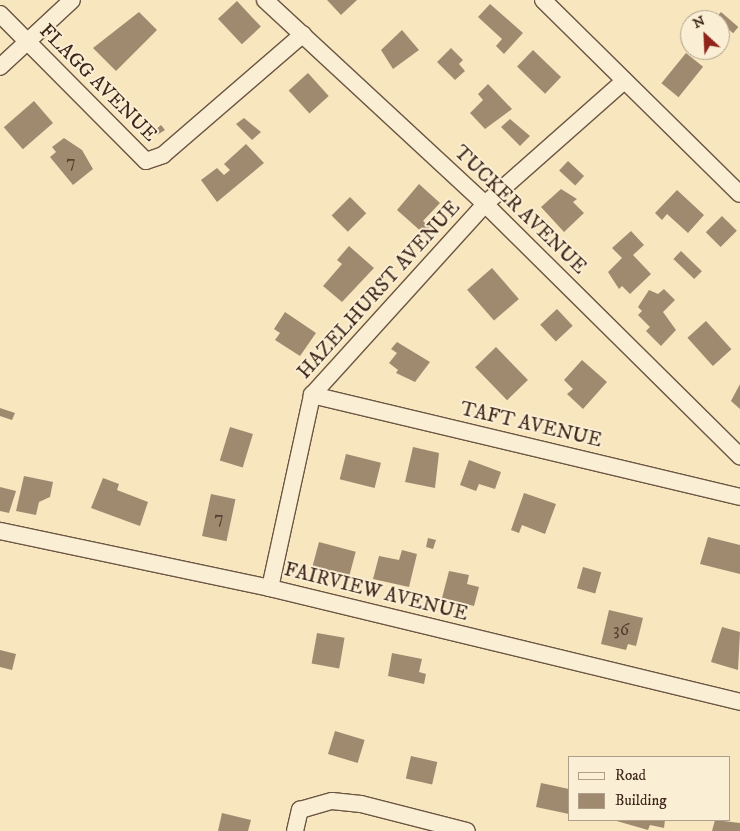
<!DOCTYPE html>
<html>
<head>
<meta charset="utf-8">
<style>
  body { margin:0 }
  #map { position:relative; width:740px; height:831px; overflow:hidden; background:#f8e6bf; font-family:"IM FELL DW Pica",serif }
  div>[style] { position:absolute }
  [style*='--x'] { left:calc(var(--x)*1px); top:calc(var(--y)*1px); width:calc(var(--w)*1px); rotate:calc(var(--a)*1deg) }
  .building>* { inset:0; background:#9f8a70; transform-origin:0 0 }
  .roads { filter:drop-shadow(1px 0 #6c5643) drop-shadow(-1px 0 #6c5643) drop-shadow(0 1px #6c5643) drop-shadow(0 -1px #6c5643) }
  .street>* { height:16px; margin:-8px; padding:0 8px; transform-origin:8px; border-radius:8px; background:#faefd5 }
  span { translate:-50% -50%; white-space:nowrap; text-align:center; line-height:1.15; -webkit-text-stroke:4px #faefd5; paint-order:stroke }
  .number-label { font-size:18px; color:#563f30 }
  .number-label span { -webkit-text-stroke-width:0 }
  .street-label { font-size:20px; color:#3e261a }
  .legend { position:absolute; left:568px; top:756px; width:162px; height:65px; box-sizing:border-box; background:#faefd5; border:1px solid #af9f8a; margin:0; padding:6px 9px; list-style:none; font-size:15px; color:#3e261a }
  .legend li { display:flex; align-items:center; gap:10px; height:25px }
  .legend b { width:25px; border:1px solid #af9f8a }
  .north { position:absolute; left:680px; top:10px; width:50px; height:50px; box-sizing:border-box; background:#faefd5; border:1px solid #af9f8a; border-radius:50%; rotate:335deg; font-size:14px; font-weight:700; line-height:20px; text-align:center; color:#3e261a }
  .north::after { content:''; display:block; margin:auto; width:18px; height:22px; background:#8f2418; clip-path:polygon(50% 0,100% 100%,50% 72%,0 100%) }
</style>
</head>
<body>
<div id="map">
  <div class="building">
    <div style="clip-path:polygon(327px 0,357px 0,341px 15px)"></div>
    <div style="left:237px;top:1px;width:35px;height:26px;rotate:47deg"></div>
    <div style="clip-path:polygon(490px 4px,523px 33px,504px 54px,496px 46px,502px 39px,478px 17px)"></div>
    <div style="clip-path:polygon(139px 12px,157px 30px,116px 71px,93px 48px)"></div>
    <div style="left:721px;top:12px;width:23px;height:8px;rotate:41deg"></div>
    <div style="clip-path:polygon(402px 30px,419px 50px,393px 69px,381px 50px)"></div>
    <div style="clip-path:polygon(451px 48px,463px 60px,459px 64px,465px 71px,455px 80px,437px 62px)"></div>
    <div style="left:533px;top:50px;width:39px;height:23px;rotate:44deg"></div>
    <div style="left:686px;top:53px;width:22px;height:39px;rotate:39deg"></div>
    <div style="left:308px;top:73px;width:31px;height:26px;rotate:48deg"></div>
    <div style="clip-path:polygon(488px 84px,512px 109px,485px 129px,470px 113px,483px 100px,478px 94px)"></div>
    <div style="left:34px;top:101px;width:29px;height:40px;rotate:49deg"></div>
    <div style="clip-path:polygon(244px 118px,261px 132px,252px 140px,236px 124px)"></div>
    <div style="clip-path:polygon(510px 119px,530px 136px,520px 146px,501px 127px)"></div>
    <div style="clip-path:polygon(161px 125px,165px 130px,157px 135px,153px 132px)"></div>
    <div style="clip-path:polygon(64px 138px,82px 150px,93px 169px,73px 185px,50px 157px,56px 152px,52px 147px)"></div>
    <div style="clip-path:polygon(246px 144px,264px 163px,217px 202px,201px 180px,217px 168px,224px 175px,230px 170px,224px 164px)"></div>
    <div style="left:568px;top:161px;width:22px;height:13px;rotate:43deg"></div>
    <div style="clip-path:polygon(419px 184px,440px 203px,423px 221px,430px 227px,424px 234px,397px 210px)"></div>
    <div style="clip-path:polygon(561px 189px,577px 199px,573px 202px,584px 213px,564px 232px,541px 207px)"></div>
    <div style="clip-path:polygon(677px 190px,704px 215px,688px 233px,667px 214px,662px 220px,655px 213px)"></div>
    <div style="left:350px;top:197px;width:23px;height:26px;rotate:45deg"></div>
    <div style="left:722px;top:216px;width:21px;height:23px;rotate:45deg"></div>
    <div style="clip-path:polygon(631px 231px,644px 245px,633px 255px,651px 274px,630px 294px,622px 286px,619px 289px,608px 272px,622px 258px,612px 248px)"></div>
    <div style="clip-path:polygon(349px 246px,374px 268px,342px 302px,323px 286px,342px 264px,337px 260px)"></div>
    <div style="left:681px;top:251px;width:29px;height:11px;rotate:44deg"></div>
    <div style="left:492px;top:268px;width:41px;height:33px;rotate:49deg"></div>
    <div style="clip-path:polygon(664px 289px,675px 300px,663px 312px,676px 330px,661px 346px,646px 331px,650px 327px,638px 315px,642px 311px,638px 307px,649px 290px,658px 294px)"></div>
    <div style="left:557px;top:309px;width:23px;height:23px;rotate:47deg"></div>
    <div style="clip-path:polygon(285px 312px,316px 333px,300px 356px,275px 340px,280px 333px,274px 329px)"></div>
    <div style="left:706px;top:321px;width:38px;height:25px;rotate:48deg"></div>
    <div style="clip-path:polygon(397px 342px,430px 362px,415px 382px,396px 373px,398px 370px,389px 363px,397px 353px,391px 349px)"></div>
    <div style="left:496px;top:347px;width:46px;height:29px;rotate:46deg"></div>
    <div style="clip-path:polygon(582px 360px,607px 382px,583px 409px,567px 394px,573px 389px,564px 380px)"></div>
    <div style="clip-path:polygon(740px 384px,740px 409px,731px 401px)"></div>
    <div style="clip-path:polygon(0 408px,15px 413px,12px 420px,0 416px)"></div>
    <div style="left:230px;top:427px;width:24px;height:35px;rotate:17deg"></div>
    <div style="clip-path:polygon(413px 447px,439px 453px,435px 488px,405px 482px)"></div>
    <div style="left:346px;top:454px;width:36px;height:26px;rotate:14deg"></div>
    <div style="clip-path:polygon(469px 460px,501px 472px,495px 489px,479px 484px,476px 491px,460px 485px)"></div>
    <div style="clip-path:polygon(24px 476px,53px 482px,50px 497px,39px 502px,36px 515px,16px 511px)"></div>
    <div style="clip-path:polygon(103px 478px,119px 484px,117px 490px,148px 502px,140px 526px,91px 508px)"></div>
    <div style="clip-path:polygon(0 487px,16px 491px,9px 513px,0 511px)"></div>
    <div style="clip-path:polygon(524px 493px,556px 504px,545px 534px,522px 525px,519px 533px,511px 530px)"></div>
    <div style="left:211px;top:494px;width:25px;height:43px;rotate:12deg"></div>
    <div style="clip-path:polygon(708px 537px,740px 545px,740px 574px,700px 564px)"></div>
    <div style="clip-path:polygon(428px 538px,436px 540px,433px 549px,426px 547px)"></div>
    <div style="left:319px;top:542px;width:38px;height:25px;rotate:15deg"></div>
    <div style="clip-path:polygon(402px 550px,417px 554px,409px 587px,373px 579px,379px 556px,399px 560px)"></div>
    <div style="left:583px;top:567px;width:19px;height:22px;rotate:16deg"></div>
    <div style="clip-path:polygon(449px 571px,469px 575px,467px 584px,479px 587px,474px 606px,442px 598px)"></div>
    <div style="clip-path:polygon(609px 610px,643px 618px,636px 646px,628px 644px,626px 650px,601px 644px)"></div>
    <div style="clip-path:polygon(722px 627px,740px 632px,738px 670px,711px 662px)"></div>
    <div style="left:317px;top:633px;width:28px;height:31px;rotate:10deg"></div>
    <div style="clip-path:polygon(0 650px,16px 654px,12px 670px,0 667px)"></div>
    <div style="clip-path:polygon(392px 653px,422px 659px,419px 672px,426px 674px,424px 684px,388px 676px)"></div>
    <div style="left:335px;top:731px;width:31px;height:24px;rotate:17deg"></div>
    <div style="left:411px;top:756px;width:27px;height:23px;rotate:13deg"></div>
    <div style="clip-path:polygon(541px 783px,569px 789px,569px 814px,536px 807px)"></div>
    <div style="clip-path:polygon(222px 813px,251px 820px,248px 831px,218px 831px)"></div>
    <div style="clip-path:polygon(613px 820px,665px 820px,664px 828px,650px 825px,648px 830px)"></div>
    <div style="clip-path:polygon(715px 820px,740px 823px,740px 831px,712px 831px)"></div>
  </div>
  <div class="roads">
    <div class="street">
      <div style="--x:265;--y:0;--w:300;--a:42.8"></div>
      <div style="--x:485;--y:204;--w:359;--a:44.7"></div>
      <div style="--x:543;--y:0;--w:276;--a:44.6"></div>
      <div style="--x:0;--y:14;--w:207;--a:45.2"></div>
      <div style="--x:146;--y:161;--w:18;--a:-19"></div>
      <div style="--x:163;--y:155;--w:185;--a:-40.8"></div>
      <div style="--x:0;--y:67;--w:98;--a:-42.9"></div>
      <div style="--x:312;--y:395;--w:440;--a:13.4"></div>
      <div style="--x:0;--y:531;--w:276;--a:11.9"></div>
      <div style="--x:270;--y:588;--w:484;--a:13.6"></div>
      <div style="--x:270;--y:588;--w:198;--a:-77.7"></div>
      <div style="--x:312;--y:395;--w:258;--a:-47.8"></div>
      <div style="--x:485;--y:204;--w:186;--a:-41.5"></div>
      <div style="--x:295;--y:831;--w:22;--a:-77"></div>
      <div style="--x:300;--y:810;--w:33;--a:-16"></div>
      <div style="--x:332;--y:801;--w:29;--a:6"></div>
      <div style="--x:361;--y:804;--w:109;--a:14.3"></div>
    </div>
  </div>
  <div class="number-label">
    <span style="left:71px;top:162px">7</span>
    <span style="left:219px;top:518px">7</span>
    <span style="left:621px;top:630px">36</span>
  </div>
  <div class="street-label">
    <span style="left:98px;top:83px;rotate:45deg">FLAGG AVENUE</span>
    <span style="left:520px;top:210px;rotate:44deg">TUCKER AVENUE</span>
    <span style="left:379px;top:290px;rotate:-48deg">HAZELHURST AVENUE</span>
    <span style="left:531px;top:425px;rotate:13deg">TAFT AVENUE</span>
    <span style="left:376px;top:592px;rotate:14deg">FAIRVIEW AVENUE</span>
  </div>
  <ul class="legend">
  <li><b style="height:6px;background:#faefd5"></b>Road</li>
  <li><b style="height:14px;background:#9f8a70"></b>Building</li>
  </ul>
  <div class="north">N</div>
</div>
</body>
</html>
